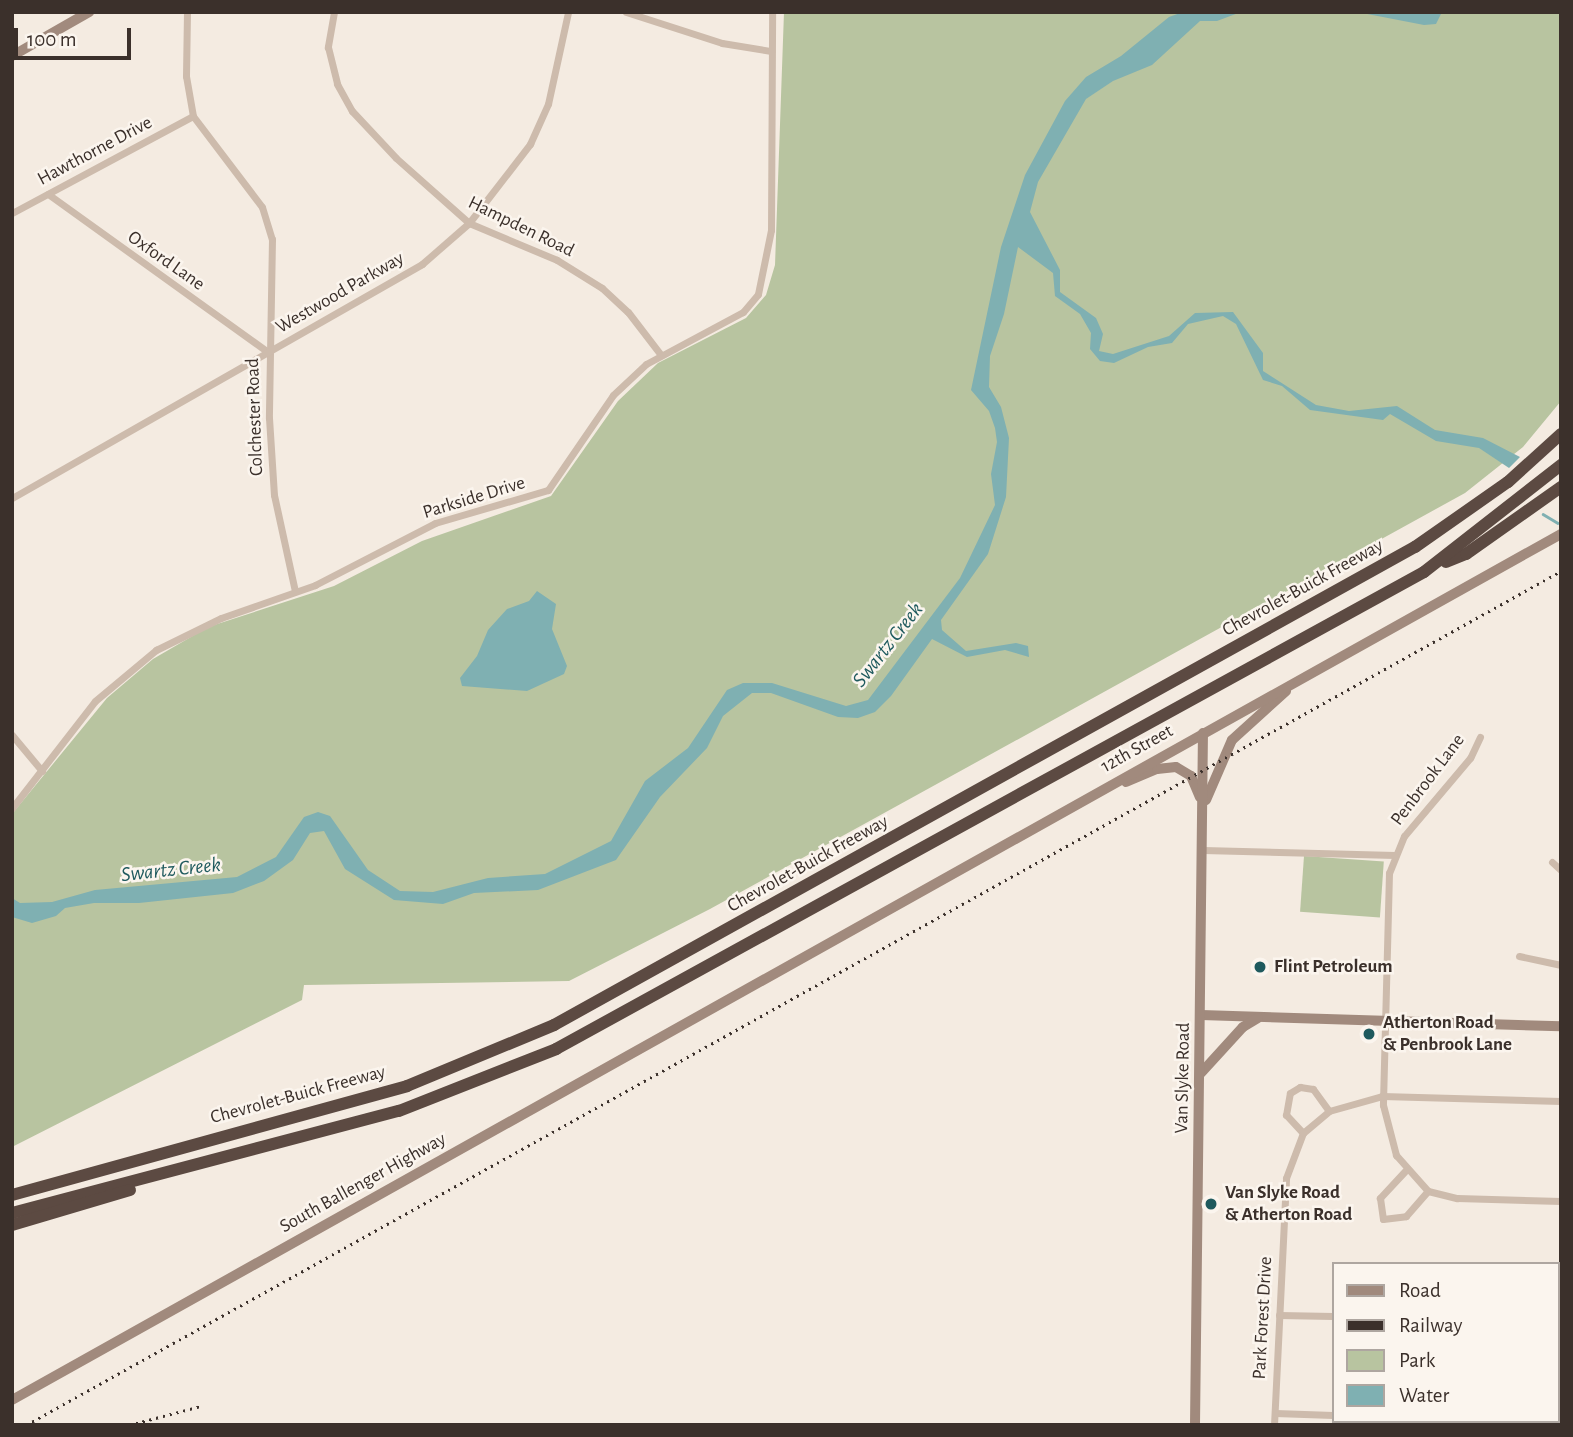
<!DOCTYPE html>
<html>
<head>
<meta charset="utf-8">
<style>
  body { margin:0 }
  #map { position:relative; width:1573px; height:1437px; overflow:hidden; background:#f4ebe1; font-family:"Alegreya Sans",sans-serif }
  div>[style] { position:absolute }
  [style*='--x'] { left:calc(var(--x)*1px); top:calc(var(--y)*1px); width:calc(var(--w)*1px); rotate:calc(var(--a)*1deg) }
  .green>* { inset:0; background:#b8c4a0; transform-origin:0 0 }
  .water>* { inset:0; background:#7fb0b2 }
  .stream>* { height:2.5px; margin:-1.25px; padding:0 1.25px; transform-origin:1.25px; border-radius:1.25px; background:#7fb0b2 }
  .street>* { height:7px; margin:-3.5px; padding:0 3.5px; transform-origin:3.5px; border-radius:3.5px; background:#cdbbac }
  .secondary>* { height:10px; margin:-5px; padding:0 5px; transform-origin:5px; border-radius:5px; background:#a18a7d }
  .highway>* { height:12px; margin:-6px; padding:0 6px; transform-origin:6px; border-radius:6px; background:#5c4a42 }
  .rail>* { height:2.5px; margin-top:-1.25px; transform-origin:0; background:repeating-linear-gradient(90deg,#3b302b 0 2px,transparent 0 7px) }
  .dots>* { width:19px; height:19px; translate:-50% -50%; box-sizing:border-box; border:4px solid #fbf5ee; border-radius:50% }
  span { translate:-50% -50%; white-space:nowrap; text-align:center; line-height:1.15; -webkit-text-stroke:5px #fbf5ee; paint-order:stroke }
  .street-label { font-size:19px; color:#3b302b }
  .poi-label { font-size:19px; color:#3b302b; font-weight:700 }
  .left { translate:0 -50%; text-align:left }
  .water-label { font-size:21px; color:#1f5a5e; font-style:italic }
  .frame { position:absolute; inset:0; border:14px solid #3b302b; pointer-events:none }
  .legend { position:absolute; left:1332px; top:1262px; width:228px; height:161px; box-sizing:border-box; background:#fbf5ee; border:2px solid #aea6a0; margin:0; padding:9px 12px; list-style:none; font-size:21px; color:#3b302b }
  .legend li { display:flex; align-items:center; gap:14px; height:35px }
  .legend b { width:35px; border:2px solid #aea6a0 }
  .scale { position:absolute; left:14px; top:28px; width:117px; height:32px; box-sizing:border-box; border:4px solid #3b302b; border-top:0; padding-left:9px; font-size:21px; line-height:24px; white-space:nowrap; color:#3b302b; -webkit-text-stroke:5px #fbf5ee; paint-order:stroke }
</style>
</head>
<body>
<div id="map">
  <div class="green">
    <div style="clip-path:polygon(784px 12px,1561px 12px,1561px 401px,1523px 447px,1465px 493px,710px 909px,569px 981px,304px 985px,302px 1000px,12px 1147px,12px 814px,107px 698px,153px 659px,208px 627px,334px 586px,422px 541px,551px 496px,618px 401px,658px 363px,746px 318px,766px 295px,775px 265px)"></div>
    <div style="left:1304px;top:856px;width:80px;height:56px;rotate:4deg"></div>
  </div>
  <div class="water">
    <div style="clip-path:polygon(1183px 12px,1241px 12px,1217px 21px,1200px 21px,1152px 65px,1113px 81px,1086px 99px,1038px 182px,1030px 212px,1060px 270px,1060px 292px,1096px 318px,1103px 334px,1099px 351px,1113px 354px,1169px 336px,1195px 313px,1233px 312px,1263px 353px,1263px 371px,1316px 405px,1349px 411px,1397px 406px,1435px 430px,1483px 438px,1520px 457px,1509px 468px,1479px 448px,1436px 441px,1390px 414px,1383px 420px,1310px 410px,1282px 386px,1263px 380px,1236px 324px,1223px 316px,1188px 324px,1172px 343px,1148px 347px,1114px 363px,1100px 361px,1090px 349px,1091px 333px,1080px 314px,1055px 296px,1053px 273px,1018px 247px,1004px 314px,990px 356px,989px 387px,1001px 407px,1009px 438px,1006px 497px,988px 554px,941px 620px,942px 630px,966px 651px,1016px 643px,1028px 646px,1029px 657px,1005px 650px,967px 657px,932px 639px,891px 696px,875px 712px,858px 718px,838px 717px,771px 693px,752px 693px,723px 716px,707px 748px,660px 797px,616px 860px,538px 890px,474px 893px,443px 904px,394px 900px,345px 869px,324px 831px,310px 833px,293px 860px,264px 881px,233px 893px,139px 903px,94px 903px,65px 908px,56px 916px,32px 923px,12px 917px,12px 898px,20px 903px,52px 902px,95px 890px,237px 877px,276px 857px,304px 817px,318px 812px,330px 816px,368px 870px,400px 891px,433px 892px,488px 878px,545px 874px,611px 841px,645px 781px,688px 748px,727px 690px,743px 683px,772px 683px,846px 706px,868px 700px,960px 578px,995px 505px,991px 474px,997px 442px,995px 428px,989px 411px,971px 390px,1001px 247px,1025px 175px,1065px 101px,1086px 77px,1121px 56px,1169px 17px)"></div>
    <div style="clip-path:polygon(1357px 12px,1442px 12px,1436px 24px,1424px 25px)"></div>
    <div style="clip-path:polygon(537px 591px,556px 604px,552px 629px,567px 666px,564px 674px,527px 691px,462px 686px,460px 678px,477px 656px,488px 630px,507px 609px,529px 601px)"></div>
  </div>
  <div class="stream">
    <div style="--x:1543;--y:514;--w:17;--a:31"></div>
  </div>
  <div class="street">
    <div style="--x:187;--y:12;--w:64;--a:90.9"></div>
    <div style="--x:186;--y:76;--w:41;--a:80.1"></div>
    <div style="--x:193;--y:116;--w:114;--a:52.8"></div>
    <div style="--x:262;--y:207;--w:34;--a:73"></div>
    <div style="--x:272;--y:239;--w:179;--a:91"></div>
    <div style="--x:269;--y:418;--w:77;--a:86.3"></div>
    <div style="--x:274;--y:495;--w:98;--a:77.7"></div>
    <div style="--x:334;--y:12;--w:36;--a:100"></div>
    <div style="--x:328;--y:47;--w:38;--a:76"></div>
    <div style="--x:337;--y:84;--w:31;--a:61"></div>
    <div style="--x:352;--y:111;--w:64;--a:46.9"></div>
    <div style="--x:396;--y:158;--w:98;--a:41.7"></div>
    <div style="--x:469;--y:223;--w:95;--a:22.8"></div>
    <div style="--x:557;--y:260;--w:53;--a:31.9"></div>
    <div style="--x:602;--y:288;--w:35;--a:43"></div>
    <div style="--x:628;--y:312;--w:54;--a:52.5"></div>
    <div style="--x:626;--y:12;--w:101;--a:17.9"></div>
    <div style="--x:722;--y:43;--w:50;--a:9.3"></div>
    <div style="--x:48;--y:194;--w:271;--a:35.7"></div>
    <div style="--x:12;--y:213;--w:205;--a:-28.2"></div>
    <div style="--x:12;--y:498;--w:472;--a:-29.7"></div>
    <div style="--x:422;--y:264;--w:62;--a:-41.1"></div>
    <div style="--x:469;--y:223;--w:100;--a:-52.3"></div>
    <div style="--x:530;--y:144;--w:44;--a:-65.8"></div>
    <div style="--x:548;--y:104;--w:94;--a:-77.7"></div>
    <div style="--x:12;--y:735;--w:47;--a:50.2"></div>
    <div style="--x:1480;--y:737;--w:23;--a:115"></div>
    <div style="--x:1470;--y:758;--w:102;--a:130.2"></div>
    <div style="--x:1404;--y:836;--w:40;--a:112"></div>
    <div style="--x:1389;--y:873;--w:232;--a:91.5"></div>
    <div style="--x:1383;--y:1105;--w:52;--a:75.4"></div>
    <div style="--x:1396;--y:1155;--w:48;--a:48.4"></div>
    <div style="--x:1428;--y:1191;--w:30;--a:14"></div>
    <div style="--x:1457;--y:1198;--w:104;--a:1.7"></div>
    <div style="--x:12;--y:808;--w:135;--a:-52.2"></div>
    <div style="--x:95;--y:701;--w:80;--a:-39.9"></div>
    <div style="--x:156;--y:650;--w:72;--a:-26.2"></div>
    <div style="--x:221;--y:618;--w:100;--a:-19.3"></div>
    <div style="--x:315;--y:585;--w:135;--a:-27.3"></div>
    <div style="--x:435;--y:523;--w:118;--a:-16.3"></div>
    <div style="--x:548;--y:490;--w:115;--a:-55.6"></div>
    <div style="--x:613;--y:395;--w:45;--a:-43.2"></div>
    <div style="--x:646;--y:364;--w:110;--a:-28.2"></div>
    <div style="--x:743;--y:312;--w:23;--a:-50"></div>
    <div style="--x:758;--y:294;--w:65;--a:-78.5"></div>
    <div style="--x:771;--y:230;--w:218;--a:-89.7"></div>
    <div style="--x:1203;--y:850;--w:192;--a:1.5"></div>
    <div style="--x:1552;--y:862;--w:12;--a:42"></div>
    <div style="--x:1519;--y:956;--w:43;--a:12.1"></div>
    <div style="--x:1303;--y:1133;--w:25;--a:-133"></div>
    <div style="--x:1286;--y:1115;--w:22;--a:-80"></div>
    <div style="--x:1290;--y:1093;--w:12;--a:-31"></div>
    <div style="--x:1300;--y:1087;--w:13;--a:9"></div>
    <div style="--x:1313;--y:1089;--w:27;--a:54"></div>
    <div style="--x:1405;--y:1171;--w:37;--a:133"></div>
    <div style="--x:1380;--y:1198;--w:21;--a:82"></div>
    <div style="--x:1383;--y:1219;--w:23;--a:-7"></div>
    <div style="--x:1406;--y:1216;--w:33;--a:-49"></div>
    <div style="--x:1557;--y:1305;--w:4;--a:-14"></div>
    <div style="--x:1279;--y:1315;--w:54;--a:1.1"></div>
    <div style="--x:1557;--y:1410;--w:4;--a:-14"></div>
    <div style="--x:1275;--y:1413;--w:58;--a:2"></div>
    <div style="--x:1274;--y:1425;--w:247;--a:-87.2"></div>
    <div style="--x:1286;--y:1178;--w:48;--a:-69.3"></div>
    <div style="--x:1303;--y:1133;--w:34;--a:-40"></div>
    <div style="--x:1329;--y:1111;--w:55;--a:-15.8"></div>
    <div style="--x:1382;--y:1096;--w:179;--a:1.6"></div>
  </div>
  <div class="secondary">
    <div style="--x:12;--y:56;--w:89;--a:-29.7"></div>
    <div style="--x:1126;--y:782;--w:34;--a:-23"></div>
    <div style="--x:1157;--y:769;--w:19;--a:-6"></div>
    <div style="--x:1176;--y:767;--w:17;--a:31"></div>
    <div style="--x:1191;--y:776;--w:23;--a:67"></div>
    <div style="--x:1206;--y:800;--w:65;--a:-66.6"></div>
    <div style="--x:1232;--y:740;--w:73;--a:-42.2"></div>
    <div style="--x:1201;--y:1015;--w:360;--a:1.8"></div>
    <div style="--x:1201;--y:1073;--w:62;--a:-47.6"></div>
    <div style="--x:1243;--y:1027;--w:17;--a:-31"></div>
    <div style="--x:12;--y:1400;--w:1775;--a:-29.21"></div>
    <div style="--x:1195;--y:1425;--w:692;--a:-89.34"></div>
  </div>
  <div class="highway">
    <div style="--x:1446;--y:562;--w:22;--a:-22"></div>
    <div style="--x:1466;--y:554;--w:116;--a:-35.2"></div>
    <div style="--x:12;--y:1195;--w:410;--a:-15.4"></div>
    <div style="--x:407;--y:1086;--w:159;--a:-22.5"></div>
    <div style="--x:554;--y:1025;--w:985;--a:-29.04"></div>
    <div style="--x:1415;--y:547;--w:113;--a:-35"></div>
    <div style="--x:1508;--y:482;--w:72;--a:-42.2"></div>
    <div style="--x:12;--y:1213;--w:400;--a:-14.8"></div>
    <div style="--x:399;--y:1111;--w:169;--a:-21.5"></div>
    <div style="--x:556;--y:1049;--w:990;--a:-28.79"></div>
    <div style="--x:1424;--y:572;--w:174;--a:-38"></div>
    <div style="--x:12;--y:1225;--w:123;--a:-16.5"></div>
  </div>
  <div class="rail">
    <div style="--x:26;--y:1425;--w:1757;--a:-29.09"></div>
    <div style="--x:129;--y:1425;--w:74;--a:-14.8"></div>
  </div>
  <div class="dots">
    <div style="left:1260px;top:967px;background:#1f5a5e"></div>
    <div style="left:1369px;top:1034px;background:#1f5a5e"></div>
    <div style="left:1211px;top:1204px;background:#1f5a5e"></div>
  </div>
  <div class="street-label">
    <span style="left:95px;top:151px;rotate:-28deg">Hawthorne Drive</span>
    <span style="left:521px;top:227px;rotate:26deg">Hampden Road</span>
    <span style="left:166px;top:261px;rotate:35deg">Oxford Lane</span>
    <span style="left:340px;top:293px;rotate:-30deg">Westwood Parkway</span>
    <span style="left:255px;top:417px;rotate:-92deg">Colchester Road</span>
    <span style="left:474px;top:498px;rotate:-17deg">Parkside Drive</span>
    <span style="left:1303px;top:588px;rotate:-29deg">Chevrolet-Buick Freeway</span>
    <span style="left:1137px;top:749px;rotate:-29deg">12th Street</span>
    <span style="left:1428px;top:780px;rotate:-53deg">Penbrook Lane</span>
    <span style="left:808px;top:864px;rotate:-29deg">Chevrolet-Buick Freeway</span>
    <span style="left:1183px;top:1078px;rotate:-89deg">Van Slyke Road</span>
    <span style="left:298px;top:1095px;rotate:-15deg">Chevrolet-Buick Freeway</span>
    <span style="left:363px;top:1183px;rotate:-29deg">South Ballenger Highway</span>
    <span style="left:1263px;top:1318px;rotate:-87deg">Park Forest Drive</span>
  </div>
  <div class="poi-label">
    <span class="left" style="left:1274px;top:967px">Flint Petroleum</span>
    <span class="left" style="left:1383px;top:1034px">Atherton Road<br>&amp; Penbrook Lane</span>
    <span class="left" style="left:1225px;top:1204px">Van Slyke Road<br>&amp; Atherton Road</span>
  </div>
  <div class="water-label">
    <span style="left:888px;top:645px;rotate:-52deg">Swartz Creek</span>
    <span style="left:171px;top:870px;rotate:-6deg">Swartz Creek</span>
  </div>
  <div class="frame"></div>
  <ul class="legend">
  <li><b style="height:9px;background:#a18a7d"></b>Road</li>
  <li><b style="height:9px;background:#3b302b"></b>Railway</li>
  <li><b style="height:19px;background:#b8c4a0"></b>Park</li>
  <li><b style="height:19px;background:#7fb0b2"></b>Water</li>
  </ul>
  <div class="scale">100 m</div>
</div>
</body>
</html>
